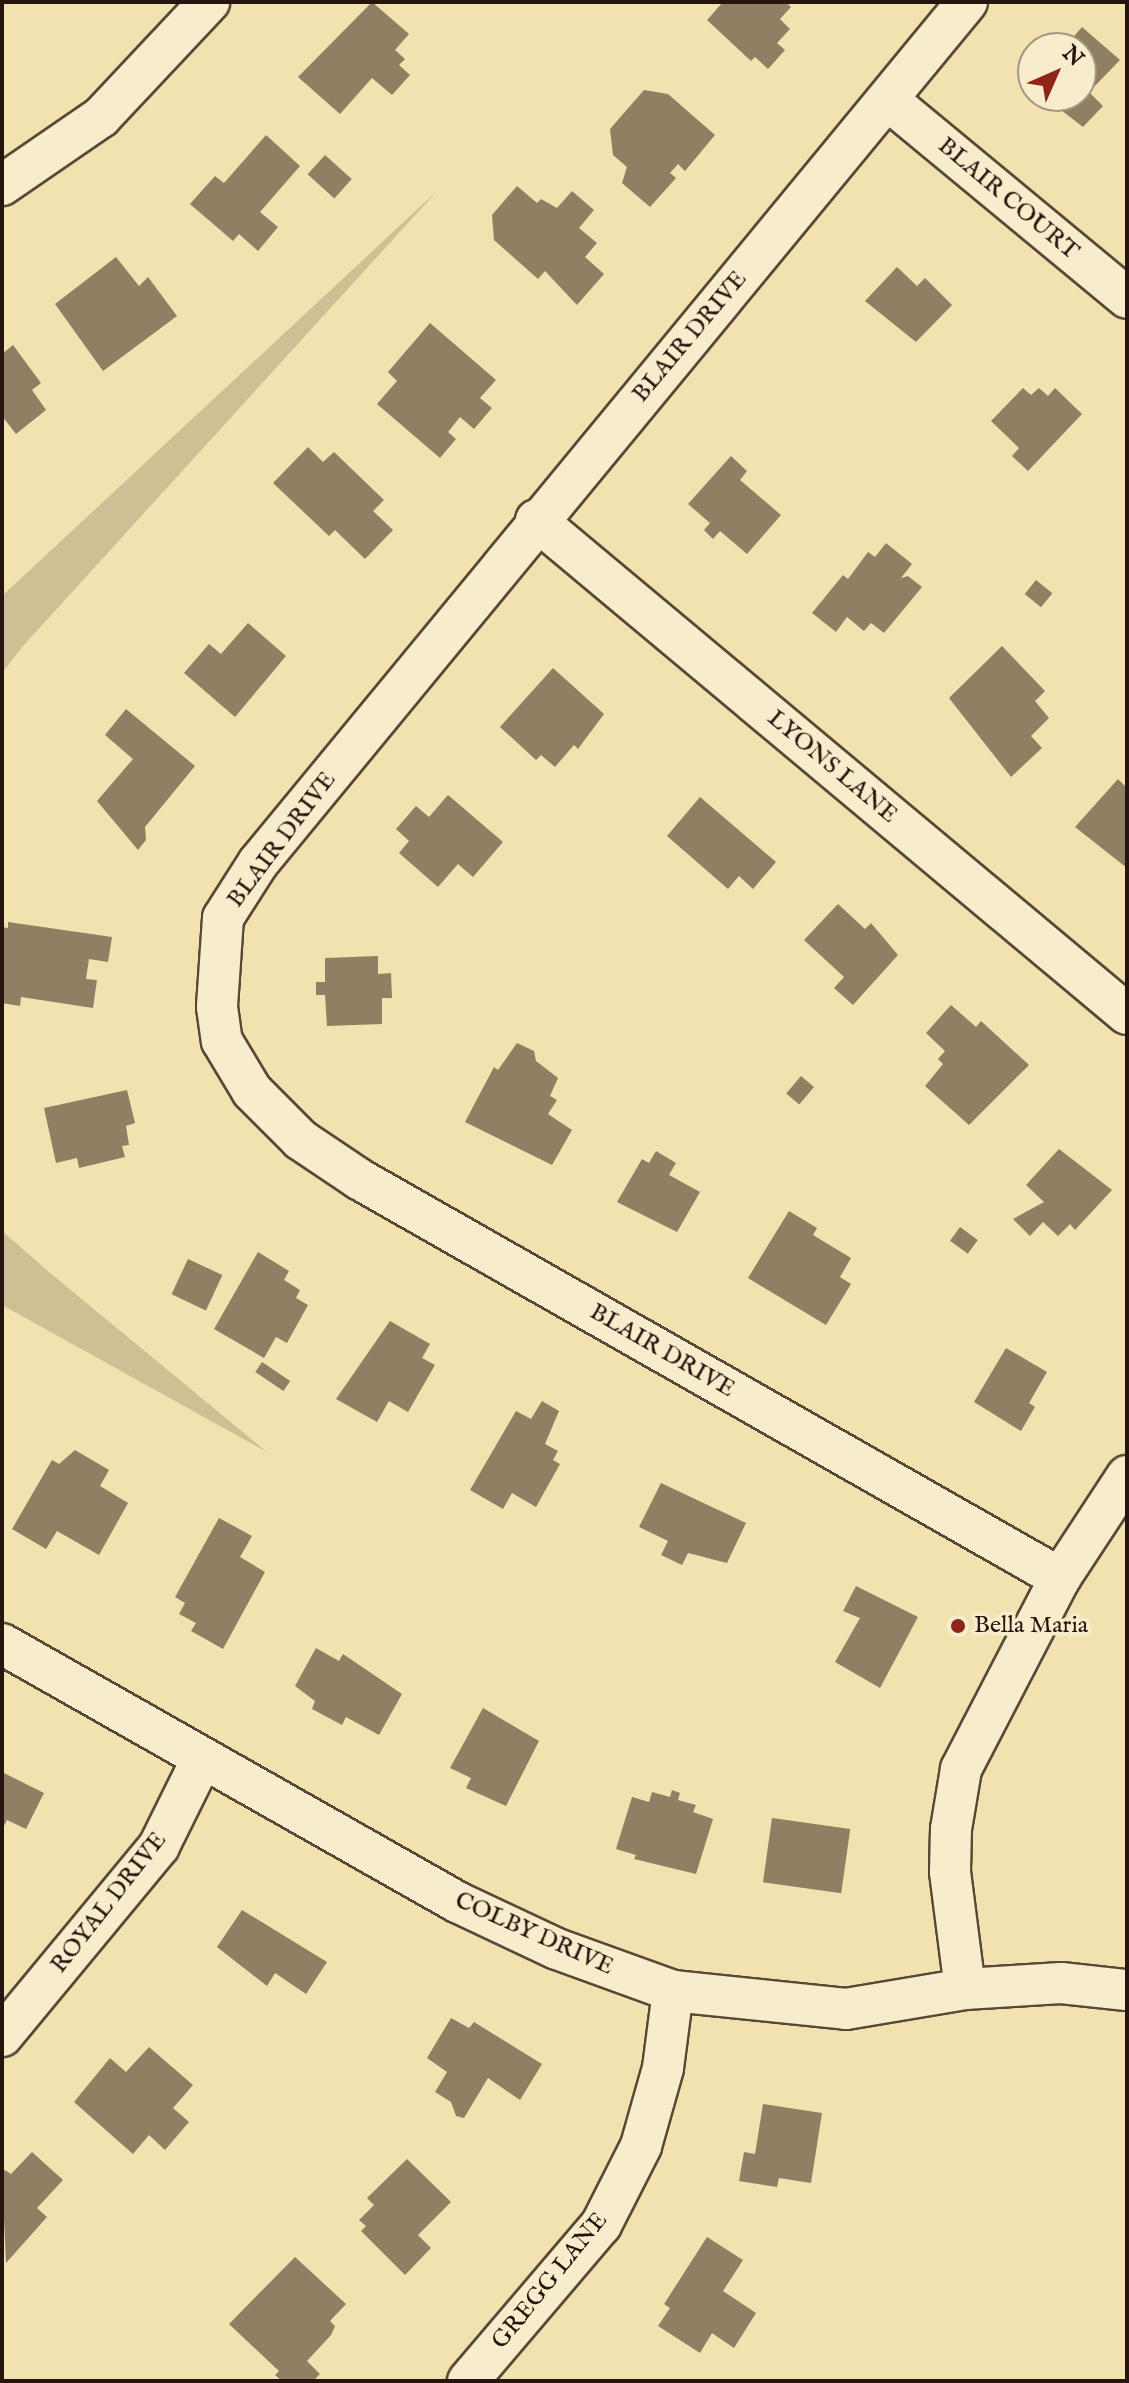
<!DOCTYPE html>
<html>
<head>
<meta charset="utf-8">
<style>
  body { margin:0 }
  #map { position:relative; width:1129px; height:2383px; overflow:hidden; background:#f2e2b0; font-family:"IM FELL English",serif }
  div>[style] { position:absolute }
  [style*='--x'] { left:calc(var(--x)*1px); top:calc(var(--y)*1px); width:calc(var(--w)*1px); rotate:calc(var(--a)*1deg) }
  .green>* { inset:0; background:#cfbf94 }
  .building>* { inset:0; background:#907f62; transform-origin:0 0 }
  .roads { filter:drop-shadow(2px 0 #594836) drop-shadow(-2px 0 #594836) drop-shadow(0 2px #594836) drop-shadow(0 -2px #594836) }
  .street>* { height:40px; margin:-20px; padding:0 20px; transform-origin:20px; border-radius:20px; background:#f7eccc }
  .dots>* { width:22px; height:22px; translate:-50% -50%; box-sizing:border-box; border:4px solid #f7eccc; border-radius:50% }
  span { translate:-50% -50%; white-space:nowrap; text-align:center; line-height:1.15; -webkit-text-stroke:7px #f7eccc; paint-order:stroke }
  .street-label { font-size:24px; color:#26140e }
  .poi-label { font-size:24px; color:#26140e }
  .left { translate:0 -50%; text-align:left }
  .frame { position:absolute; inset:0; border:4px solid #26140e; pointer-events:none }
  .north { position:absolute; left:1017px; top:32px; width:80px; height:80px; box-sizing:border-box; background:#f7eccc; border:2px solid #a39680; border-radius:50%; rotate:45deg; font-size:22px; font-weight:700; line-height:32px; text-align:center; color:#26140e }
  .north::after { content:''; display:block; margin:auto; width:28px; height:36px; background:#8f2418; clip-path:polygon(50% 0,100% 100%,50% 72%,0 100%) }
</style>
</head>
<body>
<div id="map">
  <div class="green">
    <div style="clip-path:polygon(437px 191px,23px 646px,2px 673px,2px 596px)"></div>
    <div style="clip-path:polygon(2px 1231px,49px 1272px,267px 1452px,2px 1305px)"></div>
  </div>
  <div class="building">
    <div style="clip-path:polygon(372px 2px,409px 34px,395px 50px,405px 59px,399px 65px,410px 75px,392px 95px,372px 78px,340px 114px,298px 77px)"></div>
    <div style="clip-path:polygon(723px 2px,786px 2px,791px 7px,780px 19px,790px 29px,777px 43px,785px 50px,768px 69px,755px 57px,751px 61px,707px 20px)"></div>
    <div style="clip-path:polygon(1082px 27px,1120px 60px,1089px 92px,1103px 106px,1083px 127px,1043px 96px,1081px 96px,1081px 48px,1064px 48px)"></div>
    <div style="clip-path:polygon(644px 90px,668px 94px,715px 135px,685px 171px,678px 164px,670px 173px,676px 178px,650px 207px,622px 183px,627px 167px,613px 155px,610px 129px)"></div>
    <div style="clip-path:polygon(266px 135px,300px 166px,260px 212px,278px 227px,258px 251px,239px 234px,233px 241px,190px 204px,215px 176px,224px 183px)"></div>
    <div style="left:325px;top:155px;width:36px;height:26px;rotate:42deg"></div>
    <div style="clip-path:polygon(517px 186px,537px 203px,541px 199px,557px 208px,572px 191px,594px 210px,579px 228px,597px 243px,585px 257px,604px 274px,577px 305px,545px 271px,538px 279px,494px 240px,492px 215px)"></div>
    <div style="clip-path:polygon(116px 257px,139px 286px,148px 277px,177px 316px,103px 371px,55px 304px)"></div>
    <div style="clip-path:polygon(897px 267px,917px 286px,925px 278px,952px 305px,916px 342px,865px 301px)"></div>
    <div style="clip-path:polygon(430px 323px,496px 380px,480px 398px,492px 408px,474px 429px,460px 417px,448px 432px,456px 439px,440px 458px,377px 404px,397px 381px,388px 372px)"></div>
    <div style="clip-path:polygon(13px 345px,41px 383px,32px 390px,46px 410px,16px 434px,2px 416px,2px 354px)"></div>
    <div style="clip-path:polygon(1023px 388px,1031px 395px,1039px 388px,1048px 396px,1055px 388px,1082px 414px,1028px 471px,1012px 456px,1019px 448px,991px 421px)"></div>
    <div style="clip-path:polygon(308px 447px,323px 462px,334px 452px,384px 500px,373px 511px,393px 530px,365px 559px,335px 530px,329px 536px,273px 483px)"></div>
    <div style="clip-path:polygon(731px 456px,747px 471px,740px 480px,781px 515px,747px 554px,720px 531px,713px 539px,704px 530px,710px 523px,688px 504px)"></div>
    <div style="clip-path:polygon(886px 543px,912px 564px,901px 578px,908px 576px,922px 587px,884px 633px,871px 623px,864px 631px,847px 617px,836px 632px,812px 613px,843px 575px,848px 579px,868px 552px,875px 557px)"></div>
    <div style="left:1036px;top:580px;width:21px;height:18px;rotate:39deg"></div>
    <div style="clip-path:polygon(248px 623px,286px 656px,235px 717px,184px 673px,209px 644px,221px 654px)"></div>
    <div style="clip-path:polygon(1002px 646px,1045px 691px,1035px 701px,1049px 718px,1031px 736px,1042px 748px,1011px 777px,949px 698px)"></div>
    <div style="clip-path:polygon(553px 668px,604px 714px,578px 749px,574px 745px,555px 767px,541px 755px,536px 760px,500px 727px)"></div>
    <div style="clip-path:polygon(126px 709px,195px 766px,145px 827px,146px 840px,138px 850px,97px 801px,133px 759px,105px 735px)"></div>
    <div style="clip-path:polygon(1118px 779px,1127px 788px,1127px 868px,1075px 827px)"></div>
    <div style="clip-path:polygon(448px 795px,503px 842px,473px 877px,458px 864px,438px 887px,399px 853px,409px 841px,396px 829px,416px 806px,429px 817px)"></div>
    <div style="clip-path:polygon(700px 797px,776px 862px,753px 889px,739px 876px,728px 889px,667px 836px)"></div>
    <div style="clip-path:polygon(838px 904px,865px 929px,871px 923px,898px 955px,853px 1005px,834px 988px,844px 977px,804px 940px)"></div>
    <div style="clip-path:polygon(8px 922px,112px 937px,108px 962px,89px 959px,86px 979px,97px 980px,93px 1008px,21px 997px,20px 1006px,2px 1003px,2px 927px,8px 928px)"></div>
    <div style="clip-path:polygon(378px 956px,378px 974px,391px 973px,392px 998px,382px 998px,382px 1024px,327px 1026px,325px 995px,316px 995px,316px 982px,325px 982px,325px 958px)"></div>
    <div style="clip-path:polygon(951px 1005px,976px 1027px,981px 1021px,1029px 1065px,969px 1125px,925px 1086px,943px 1064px,938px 1059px,945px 1051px,926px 1033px)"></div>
    <div style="clip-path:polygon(517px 1043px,534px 1051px,536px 1061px,558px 1078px,550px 1096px,557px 1100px,548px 1114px,572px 1130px,552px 1165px,465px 1122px,494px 1067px,498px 1070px)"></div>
    <div style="left:801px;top:1076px;width:17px;height:23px;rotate:40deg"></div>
    <div style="clip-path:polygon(127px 1090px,135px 1123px,126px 1126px,129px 1145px,122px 1146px,125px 1157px,79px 1168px,77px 1158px,56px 1163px,44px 1108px)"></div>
    <div style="clip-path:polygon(1059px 1149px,1112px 1190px,1075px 1230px,1070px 1224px,1058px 1236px,1043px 1222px,1030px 1236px,1013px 1219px,1044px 1202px,1026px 1185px)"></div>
    <div style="clip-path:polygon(656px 1151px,676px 1163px,669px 1175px,700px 1192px,677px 1232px,617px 1202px,642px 1159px,649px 1163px)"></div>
    <div style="clip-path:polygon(789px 1211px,817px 1228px,813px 1235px,851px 1258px,840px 1277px,851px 1284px,826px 1325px,748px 1278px)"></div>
    <div style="left:960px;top:1227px;width:22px;height:17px;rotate:36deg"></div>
    <div style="clip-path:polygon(258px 1252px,289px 1271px,284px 1280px,300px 1290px,296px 1298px,308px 1305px,287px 1343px,276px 1337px,264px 1358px,214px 1329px)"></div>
    <div style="left:188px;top:1259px;width:38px;height:39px;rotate:25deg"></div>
    <div style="clip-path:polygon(390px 1321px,430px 1344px,422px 1358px,435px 1365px,408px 1412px,389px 1401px,377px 1422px,336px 1399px)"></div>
    <div style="clip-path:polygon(1006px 1348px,1047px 1372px,1029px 1403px,1035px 1407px,1021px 1431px,974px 1402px)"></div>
    <div style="left:262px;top:1362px;width:34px;height:12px;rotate:34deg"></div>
    <div style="clip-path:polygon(542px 1401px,559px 1411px,545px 1444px,558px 1451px,553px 1460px,560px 1464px,536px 1507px,512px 1493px,503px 1509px,470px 1490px,516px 1411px,531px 1419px)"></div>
    <div style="clip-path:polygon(75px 1450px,109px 1470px,100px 1486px,128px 1503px,99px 1555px,57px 1531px,46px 1549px,12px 1529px,52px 1460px,59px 1464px)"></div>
    <div style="clip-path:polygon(661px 1483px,746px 1523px,727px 1563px,688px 1553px,682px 1565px,661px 1555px,668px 1541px,639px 1527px)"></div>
    <div style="clip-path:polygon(219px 1518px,252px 1536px,240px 1557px,265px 1572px,223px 1649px,191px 1631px,196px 1623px,179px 1614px,185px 1603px,175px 1597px)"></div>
    <div style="clip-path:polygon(856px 1586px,918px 1617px,880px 1688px,835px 1662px,860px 1618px,843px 1611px)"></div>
    <div style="clip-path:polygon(316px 1648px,339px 1661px,343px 1654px,402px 1694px,379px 1735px,346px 1717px,342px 1725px,312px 1709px,315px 1701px,295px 1686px)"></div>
    <div style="clip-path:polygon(483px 1708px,539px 1741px,506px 1806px,466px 1788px,471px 1778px,450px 1768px)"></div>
    <div style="clip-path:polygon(2px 1772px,44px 1793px,26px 1829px,7px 1820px,2px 1830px)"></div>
    <div style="clip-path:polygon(672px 1790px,680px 1793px,678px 1800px,696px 1805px,693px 1812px,713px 1819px,696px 1874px,634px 1859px,636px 1855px,616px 1849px,632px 1797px,649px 1802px,652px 1792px,670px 1797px)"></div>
    <div style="left:772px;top:1818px;width:79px;height:65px;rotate:8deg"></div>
    <div style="clip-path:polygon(242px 1910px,327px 1962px,306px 1994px,275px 1973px,267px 1986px,217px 1947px)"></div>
    <div style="clip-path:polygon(451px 2018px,469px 2028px,474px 2022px,542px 2064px,520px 2100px,488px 2078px,464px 2118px,456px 2116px,451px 2102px,435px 2092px,447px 2072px,427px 2058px)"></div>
    <div style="clip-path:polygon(149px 2047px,193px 2085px,173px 2108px,189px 2122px,165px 2150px,149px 2135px,133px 2154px,74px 2102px,110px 2058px,126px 2072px)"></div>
    <div style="clip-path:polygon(763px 2104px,822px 2113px,811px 2183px,779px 2178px,777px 2187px,739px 2181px,744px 2152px,755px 2154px)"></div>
    <div style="clip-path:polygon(32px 2152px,63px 2180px,37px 2208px,47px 2217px,6px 2263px,2px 2173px,5px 2170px,11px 2174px)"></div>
    <div style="clip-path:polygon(407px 2159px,451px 2202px,418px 2235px,431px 2248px,405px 2275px,361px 2231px,366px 2226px,359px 2220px,374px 2205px,367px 2198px)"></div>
    <div style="clip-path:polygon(707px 2237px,743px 2260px,723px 2291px,756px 2313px,734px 2348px,712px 2333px,700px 2353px,658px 2326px,670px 2308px,664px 2304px)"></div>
    <div style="clip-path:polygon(295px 2257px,346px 2304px,330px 2321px,335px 2326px,331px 2335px,307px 2361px,320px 2374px,313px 2381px,282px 2381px,275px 2375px,279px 2371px,229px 2324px)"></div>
  </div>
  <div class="roads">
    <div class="street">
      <div style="--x:967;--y:2;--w:1115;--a:129.47"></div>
      <div style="--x:258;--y:863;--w:65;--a:122.5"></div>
      <div style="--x:223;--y:918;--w:89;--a:93.9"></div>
      <div style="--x:217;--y:1007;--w:34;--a:82"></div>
      <div style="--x:222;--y:1041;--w:58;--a:59"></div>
      <div style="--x:252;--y:1091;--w:69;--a:45"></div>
      <div style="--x:301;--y:1140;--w:70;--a:33.9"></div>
      <div style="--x:359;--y:1179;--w:807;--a:29.65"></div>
      <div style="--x:888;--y:100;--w:310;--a:39.6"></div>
      <div style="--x:2;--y:185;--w:120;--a:-34.5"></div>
      <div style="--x:101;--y:117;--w:158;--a:-46.8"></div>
      <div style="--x:536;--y:520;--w:770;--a:39.89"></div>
      <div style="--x:2;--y:1644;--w:523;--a:29.55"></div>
      <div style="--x:457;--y:1902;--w:110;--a:25.2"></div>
      <div style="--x:557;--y:1949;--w:123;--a:19.9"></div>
      <div style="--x:673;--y:1991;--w:174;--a:5.9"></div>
      <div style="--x:846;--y:2009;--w:121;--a:-9.5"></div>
      <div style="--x:965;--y:1989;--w:96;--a:-3.6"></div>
      <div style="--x:1061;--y:1983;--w:66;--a:6.1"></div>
      <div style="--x:965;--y:1989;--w:118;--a:-97.3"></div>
      <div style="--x:950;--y:1872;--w:43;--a:-88.7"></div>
      <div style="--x:951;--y:1829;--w:61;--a:-80.5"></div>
      <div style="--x:961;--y:1769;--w:215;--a:-62.6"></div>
      <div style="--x:1060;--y:1578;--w:122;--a:-56.7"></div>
      <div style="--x:2;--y:2036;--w:246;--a:-50.4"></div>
      <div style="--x:159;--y:1846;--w:95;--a:-63.7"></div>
      <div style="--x:468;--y:2381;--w:205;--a:-49.6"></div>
      <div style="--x:601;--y:2225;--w:89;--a:-63.1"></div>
      <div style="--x:641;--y:2146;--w:81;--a:-74.2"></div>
      <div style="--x:663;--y:2068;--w:78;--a:-82.6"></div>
    </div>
  </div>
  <div class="dots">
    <div style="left:958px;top:1626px;background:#8f2418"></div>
  </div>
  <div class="street-label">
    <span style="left:1008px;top:199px;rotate:40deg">BLAIR COURT</span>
    <span style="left:690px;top:337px;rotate:-50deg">BLAIR DRIVE</span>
    <span style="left:832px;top:767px;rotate:40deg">LYONS LANE</span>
    <span style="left:282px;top:840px;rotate:-53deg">BLAIR DRIVE</span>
    <span style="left:662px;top:1351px;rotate:30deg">BLAIR DRIVE</span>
    <span style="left:109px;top:1903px;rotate:-52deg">ROYAL DRIVE</span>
    <span style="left:534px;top:1934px;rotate:24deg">COLBY DRIVE</span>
    <span style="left:550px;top:2281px;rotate:-51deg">GREGG LANE</span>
  </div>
  <div class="poi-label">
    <span class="left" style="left:974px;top:1626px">Bella Maria</span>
  </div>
  <div class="frame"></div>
  <div class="north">N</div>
</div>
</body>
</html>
